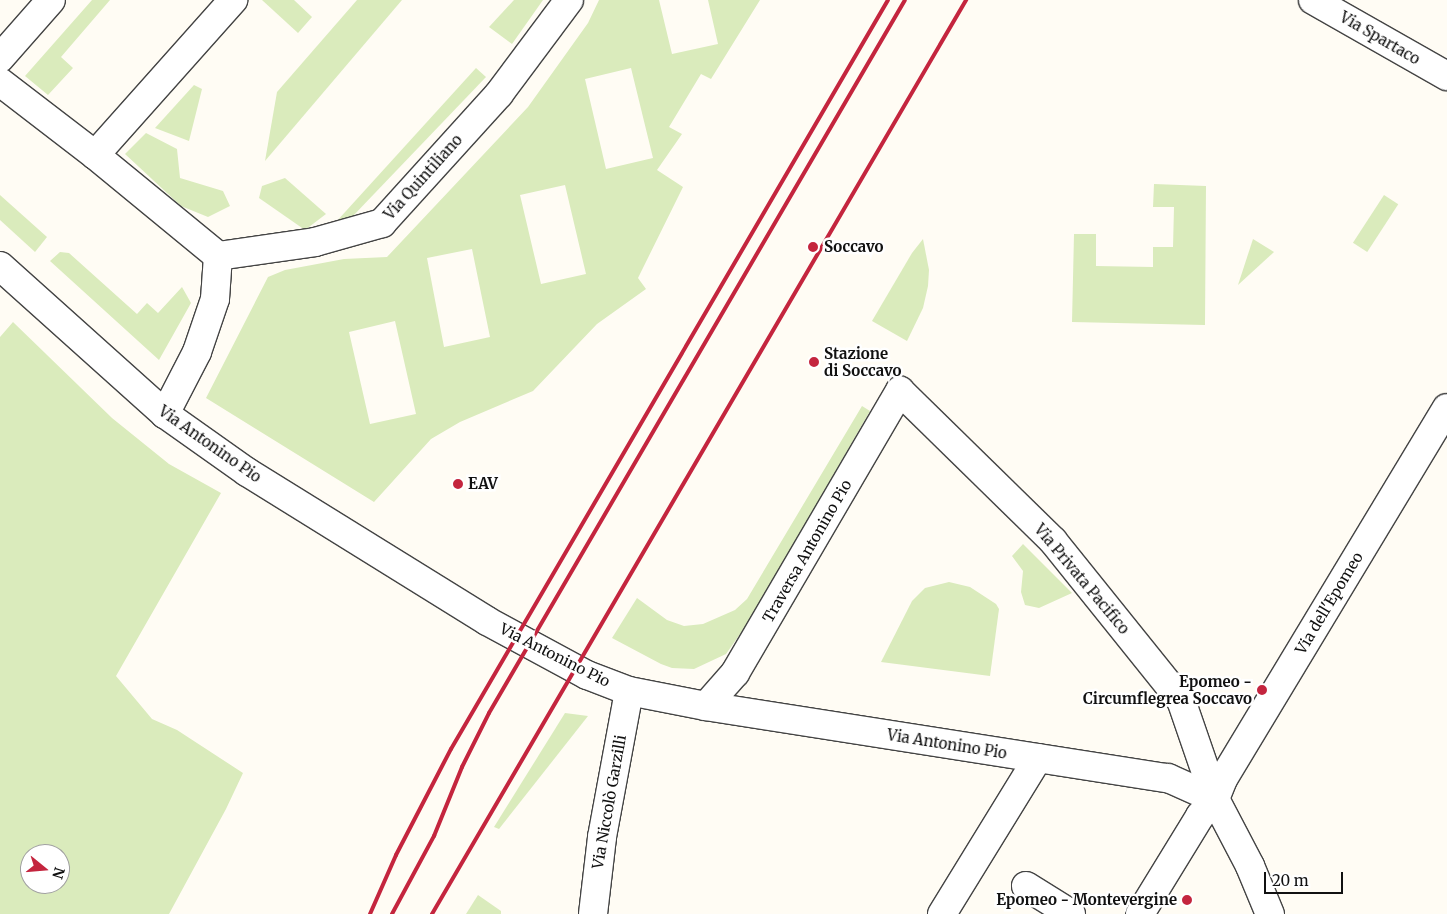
<!DOCTYPE html>
<html>
<head>
<meta charset="utf-8">
<style>
  body { margin:0 }
  #map { position:relative; width:1447px; height:914px; overflow:hidden; background:#fffcf4; font-family:Merriweather,serif }
  div>[style] { position:absolute }
  [style*='--x'] { left:calc(var(--x)*1px); top:calc(var(--y)*1px); width:calc(var(--w)*1px); rotate:calc(var(--a)*1deg) }
  .green>* { inset:0; background:#daebbc; transform-origin:0 0 }
  .roads { filter:drop-shadow(1px 0 #444) drop-shadow(-1px 0 #444) drop-shadow(0 1px #444) drop-shadow(0 -1px #444) }
  .minor>* { height:28px; margin:-14px; padding:0 14px; transform-origin:14px; border-radius:14px; background:#fff }
  .rail>* { height:4px; margin:-2px; padding:0 2px; transform-origin:2px; border-radius:2px; background:#c4253e }
  .dots>* { width:14px; height:14px; translate:-50% -50%; box-sizing:border-box; border:2px solid #fff; border-radius:50% }
  span { translate:-50% -50%; white-space:nowrap; text-align:center; line-height:1.15; -webkit-text-stroke:5px #fff; paint-order:stroke }
  .street-label { font-size:15px; color:#111 }
  .poi-label { font-size:15px; color:#111; font-weight:700 }
  .left { translate:0 -50%; text-align:left }
  .right { translate:-100% -50%; text-align:right }
  .north { position:absolute; left:20px; top:844px; width:50px; height:50px; box-sizing:border-box; background:#fff; border:1px solid #a0a0a0; border-radius:50%; rotate:107deg; font-size:14px; font-weight:700; line-height:20px; text-align:center; color:#111 }
  .north::after { content:''; display:block; margin:auto; width:18px; height:22px; background:#c4253e; clip-path:polygon(50% 0,100% 100%,50% 72%,0 100%) }
  .scale { position:absolute; left:1264px; top:872px; width:79px; height:22px; box-sizing:border-box; border:2px solid #111; border-top:0; padding-left:6px; font-size:15px; line-height:18px; white-space:nowrap; color:#111; -webkit-text-stroke:4px #fff; paint-order:stroke }
</style>
</head>
<body>
<div id="map">
  <div class="green">
    <div style="clip-path:polygon(92px 0,110px 0,61px 57px,73px 68px,48px 95px,25px 76px)"></div>
    <div style="clip-path:polygon(262px 0,294px 0,312px 17px,298px 33px)"></div>
    <div style="clip-path:polygon(357px 0,402px 0,265px 161px,277px 92px)"></div>
    <div style="clip-path:polygon(514px 0,543px 0,512px 44px,489px 27px)"></div>
    <div style="clip-path:polygon(evenodd,599px 0,659px 0,672px 54px,718px 44px,708px 0,760px 0,711px 79px,701px 74px,669px 127px,682px 134px,657px 170px,683px 187px,638px 278px,646px 289px,597px 324px,533px 391px,460px 422px,431px 439px,374px 502px,206px 398px,268px 277px,285px 270px,344px 259px,387px 257px,528px 107px,588px 23px,599px 0,631px 68px,653px 158px,606px 169px,585px 79px,631px 68px,599px 0,565px 185px,586px 274px,541px 284px,520px 195px,565px 185px,599px 0,472px 249px,490px 337px,444px 347px,427px 258px,472px 249px,599px 0,395px 321px,416px 414px,370px 424px,349px 332px,395px 321px)"></div>
    <div style="clip-path:polygon(476px 68px,486px 77px,352px 217px,336px 222px)"></div>
    <div style="clip-path:polygon(194px 85px,202px 89px,189px 141px,155px 128px)"></div>
    <div style="clip-path:polygon(146px 133px,177px 149px,180px 178px,223px 191px,230px 206px,208px 217px,181px 206px,125px 154px)"></div>
    <div style="clip-path:polygon(285px 178px,326px 214px,305px 230px,259px 198px,262px 186px)"></div>
    <div style="clip-path:polygon(1154px 184px,1206px 186px,1205px 325px,1072px 322px,1074px 234px,1096px 234px,1096px 266px,1153px 267px,1153px 247px,1173px 247px,1174px 207px,1153px 207px)"></div>
    <div style="clip-path:polygon(0 195px,47px 237px,35px 252px,0 220px)"></div>
    <div style="left:1384px;top:195px;width:17px;height:57px;rotate:33deg"></div>
    <div style="clip-path:polygon(923px 239px,929px 270px,928px 286px,923px 308px,907px 341px,872px 321px,912px 253px)"></div>
    <div style="clip-path:polygon(1253px 239px,1274px 252px,1238px 285px)"></div>
    <div style="clip-path:polygon(60px 252px,69px 253px,137px 314px,147px 303px,158px 313px,182px 287px,191px 303px,159px 360px,50px 261px)"></div>
    <div style="clip-path:polygon(evenodd,13px 322px,112px 418px,169px 464px,221px 493px,116px 676px,152px 719px,177px 730px,243px 773px,226px 809px,169px 914px,0 914px,0 337px,13px 322px,30px 854px,60px 854px,60px 884px,30px 884px,30px 854px)"></div>
    <div style="clip-path:polygon(862px 406px,870px 411px,752px 617px,726px 654px,694px 669px,672px 668px,661px 664px,612px 638px,637px 598px,667px 620px,684px 626px,703px 624px,735px 610px,747px 599px)"></div>
    <div style="clip-path:polygon(1023px 544px,1072px 593px,1039px 608px,1025px 605px,1021px 592px,1023px 571px,1012px 556px)"></div>
    <div style="clip-path:polygon(949px 582px,970px 587px,996px 604px,999px 609px,990px 676px,881px 662px,912px 601px,925px 588px)"></div>
    <div style="clip-path:polygon(565px 713px,588px 716px,499px 829px,494px 827px)"></div>
    <div style="clip-path:polygon(478px 895px,501px 911px,501px 914px,466px 914px)"></div>
  </div>
  <div class="roads">
    <div class="minor">
      <div style="--x:1313;--y:0;--w:154;--a:29.6"></div>
      <div style="--x:0;--y:58;--w:77;--a:-48.7"></div>
      <div style="--x:0;--y:82;--w:120;--a:37.5"></div>
      <div style="--x:95;--y:155;--w:159;--a:39.4"></div>
      <div style="--x:218;--y:256;--w:43;--a:94"></div>
      <div style="--x:215;--y:299;--w:56;--a:108.8"></div>
      <div style="--x:197;--y:352;--w:70;--a:117.3"></div>
      <div style="--x:95;--y:155;--w:208;--a:-48.3"></div>
      <div style="--x:218;--y:256;--w:98;--a:-8.2"></div>
      <div style="--x:315;--y:242;--w:70;--a:-15.8"></div>
      <div style="--x:382;--y:223;--w:174;--a:-47.8"></div>
      <div style="--x:499;--y:94;--w:117;--a:-53.3"></div>
      <div style="--x:0;--y:266;--w:222;--a:41.9"></div>
      <div style="--x:165;--y:414;--w:100;--a:35.3"></div>
      <div style="--x:247;--y:472;--w:282;--a:31.8"></div>
      <div style="--x:487;--y:621;--w:114;--a:28.4"></div>
      <div style="--x:587;--y:675;--w:45;--a:20.9"></div>
      <div style="--x:629;--y:691;--w:78;--a:11"></div>
      <div style="--x:706;--y:706;--w:468;--a:8.9"></div>
      <div style="--x:1168;--y:778;--w:51;--a:24.1"></div>
      <div style="--x:706;--y:706;--w:44;--a:-48.7"></div>
      <div style="--x:735;--y:673;--w:327;--a:-59.7"></div>
      <div style="--x:900;--y:391;--w:214;--a:44.4"></div>
      <div style="--x:1053;--y:541;--w:204;--a:51.2"></div>
      <div style="--x:1181;--y:700;--w:105;--a:71"></div>
      <div style="--x:1215;--y:799;--w:76;--a:62.4"></div>
      <div style="--x:1250;--y:866;--w:52;--a:67.4"></div>
      <div style="--x:1026;--y:886;--w:53;--a:31.9"></div>
      <div style="--x:593;--y:914;--w:78;--a:-83.3"></div>
      <div style="--x:602;--y:837;--w:148;--a:-79.5"></div>
      <div style="--x:942;--y:914;--w:183;--a:-58.4"></div>
      <div style="--x:1140;--y:914;--w:115;--a:-58.5"></div>
      <div style="--x:1200;--y:816;--w:23;--a:-49"></div>
      <div style="--x:1215;--y:799;--w:22;--a:-68"></div>
      <div style="--x:1223;--y:779;--w:433;--a:-58.9"></div>
    </div>
  </div>
  <div class="rail">
    <div style="--x:370;--y:914;--w:64;--a:-66.2"></div>
    <div style="--x:396;--y:855;--w:119;--a:-62.6"></div>
    <div style="--x:451;--y:749;--w:867;--a:-59.74"></div>
    <div style="--x:392;--y:914;--w:89;--a:-61.7"></div>
    <div style="--x:434;--y:836;--w:74;--a:-67.9"></div>
    <div style="--x:462;--y:767;--w:60;--a:-63.4"></div>
    <div style="--x:489;--y:713;--w:825;--a:-59.74"></div>
    <div style="--x:432;--y:914;--w:1059;--a:-59.7"></div>
  </div>
  <div class="dots">
    <div style="left:813px;top:247px;background:#c4253e"></div>
    <div style="left:814px;top:362px;background:#c4253e"></div>
    <div style="left:458px;top:484px;background:#c4253e"></div>
    <div style="left:1262px;top:690px;background:#c4253e"></div>
    <div style="left:1187px;top:900px;background:#c4253e"></div>
  </div>
  <div class="street-label">
    <span style="left:1380px;top:38px;rotate:30deg">Via Spartaco</span>
    <span style="left:423px;top:177px;rotate:-48deg">Via Quintiliano</span>
    <span style="left:210px;top:444px;rotate:35deg">Via Antonino Pio</span>
    <span style="left:807px;top:551px;rotate:-60deg">Traversa Antonino Pio</span>
    <span style="left:1082px;top:579px;rotate:50deg">Via Privata Pacifico</span>
    <span style="left:1329px;top:603px;rotate:-59deg">Via dell'Epomeo</span>
    <span style="left:555px;top:655px;rotate:27deg">Via Antonino Pio</span>
    <span style="left:947px;top:744px;rotate:9deg">Via Antonino Pio</span>
    <span style="left:609px;top:802px;rotate:-80deg">Via Niccolò Garzilli</span>
  </div>
  <div class="poi-label">
    <span class="left" style="left:824px;top:247px">Soccavo</span>
    <span class="left" style="left:824px;top:362px">Stazione<br>di Soccavo</span>
    <span class="left" style="left:468px;top:484px">EAV</span>
    <span class="right" style="left:1252px;top:690px">Epomeo -<br>Circumflegrea Soccavo</span>
    <span class="right" style="left:1177px;top:900px">Epomeo - Montevergine</span>
  </div>
  <div class="north">N</div>
  <div class="scale">20 m</div>
</div>
</body>
</html>
